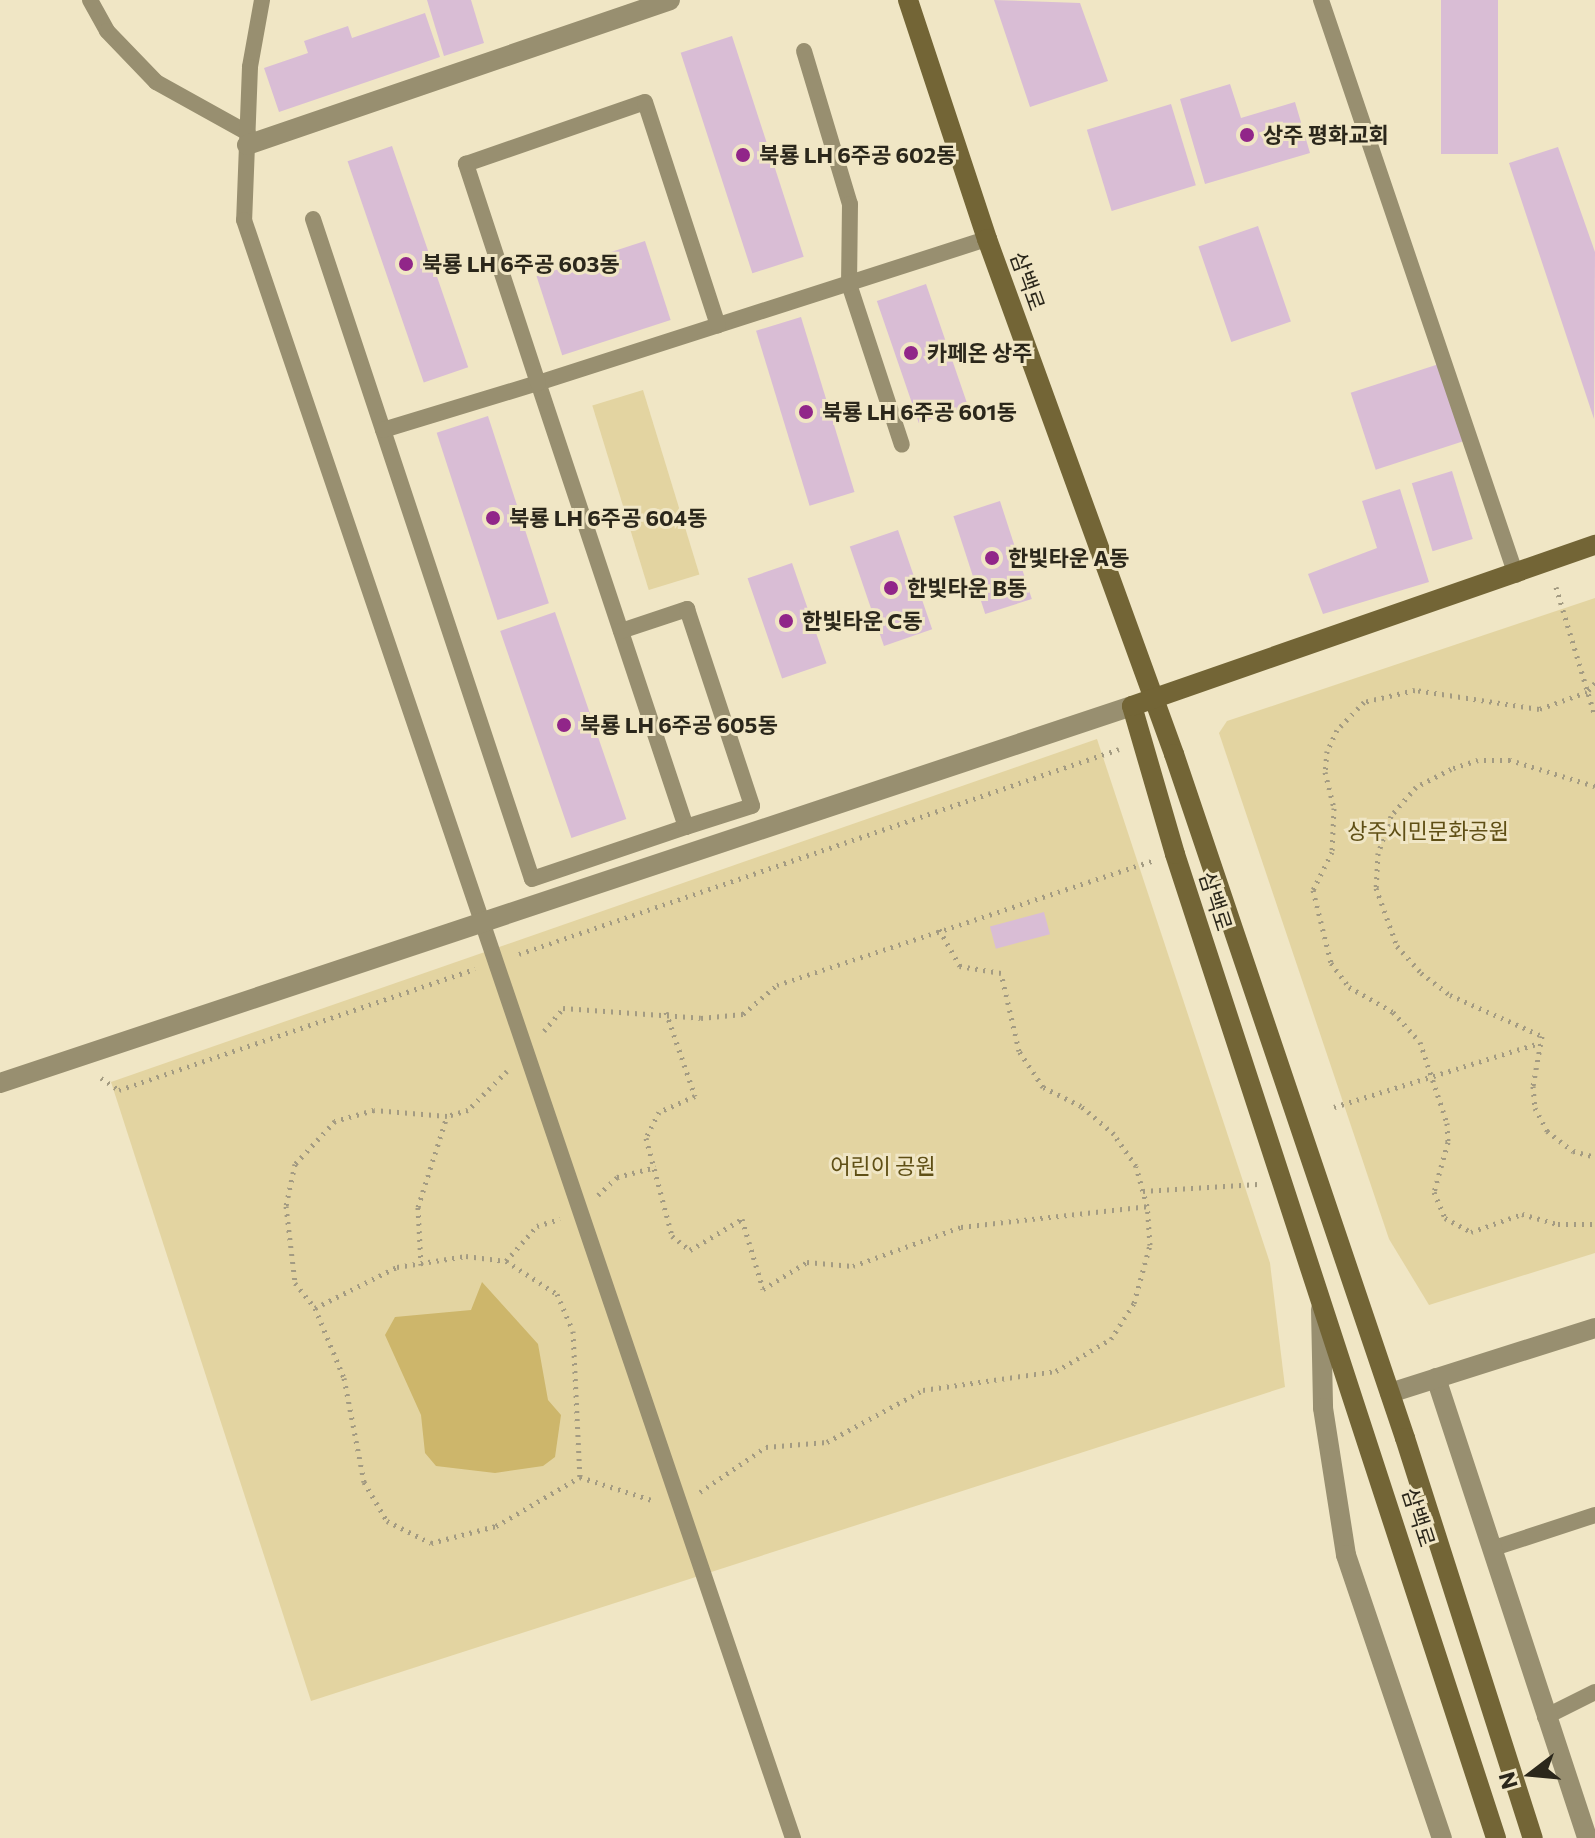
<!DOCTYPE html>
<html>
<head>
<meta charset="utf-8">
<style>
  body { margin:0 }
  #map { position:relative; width:1595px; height:1838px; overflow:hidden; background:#f0e6c5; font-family:Commissioner,"Noto Sans KR",sans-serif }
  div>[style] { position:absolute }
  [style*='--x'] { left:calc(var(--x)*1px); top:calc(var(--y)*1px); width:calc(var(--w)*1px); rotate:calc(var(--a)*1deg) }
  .green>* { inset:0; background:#e3d4a1; transform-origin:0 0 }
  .water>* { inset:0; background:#cdb66b }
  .building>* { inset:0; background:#d9bdd5; transform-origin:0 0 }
  .path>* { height:5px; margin-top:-2.5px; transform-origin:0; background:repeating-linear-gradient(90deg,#a39b82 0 2px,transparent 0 8px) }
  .lane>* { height:16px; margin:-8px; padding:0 8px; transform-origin:8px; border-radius:8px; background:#988f70 }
  .street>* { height:20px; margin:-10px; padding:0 10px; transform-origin:10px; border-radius:10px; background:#988f70 }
  .secondary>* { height:20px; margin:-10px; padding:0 10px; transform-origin:10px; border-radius:10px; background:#736536 }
  .dots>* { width:22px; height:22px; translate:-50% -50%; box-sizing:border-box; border:4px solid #f0e6c5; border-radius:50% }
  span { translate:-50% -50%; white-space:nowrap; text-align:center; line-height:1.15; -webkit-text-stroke:6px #f0e6c5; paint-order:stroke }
  .poi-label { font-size:22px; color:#2b271b; font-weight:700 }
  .left { translate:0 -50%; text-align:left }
  .street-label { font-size:22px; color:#2b271b }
  .park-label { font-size:22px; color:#5f4f15 }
  .north { position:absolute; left:1491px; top:1734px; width:80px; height:80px; -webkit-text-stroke:6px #f0e6c5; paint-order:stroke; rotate:254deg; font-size:22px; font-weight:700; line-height:32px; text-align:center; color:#2b271b }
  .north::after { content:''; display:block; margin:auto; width:28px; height:36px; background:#2b271b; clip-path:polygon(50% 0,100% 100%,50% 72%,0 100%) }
</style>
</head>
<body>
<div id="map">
  <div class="green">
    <div style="left:643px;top:390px;width:193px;height:53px;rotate:73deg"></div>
    <div style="clip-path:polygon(1595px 598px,1595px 1253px,1429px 1305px,1389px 1239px,1219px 733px,1227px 721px)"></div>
    <div style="clip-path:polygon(1097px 739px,1270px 1263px,1285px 1387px,311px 1701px,111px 1082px)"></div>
  </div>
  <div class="water">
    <div style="clip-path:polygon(482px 1282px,538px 1344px,548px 1400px,561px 1415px,555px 1457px,543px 1466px,495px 1473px,436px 1466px,425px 1453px,421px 1415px,385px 1335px,395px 1317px,471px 1310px)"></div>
  </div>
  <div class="building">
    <div style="clip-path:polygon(427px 0,471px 0,484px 43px,444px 56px)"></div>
    <div style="clip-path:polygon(994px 0,1080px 3px,1108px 81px,1030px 107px)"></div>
    <div style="left:1441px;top:0;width:57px;height:154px"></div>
    <div style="clip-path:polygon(425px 13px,440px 57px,279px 112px,264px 68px,308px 53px,304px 41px,348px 26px,352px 38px)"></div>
    <div style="left:732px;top:36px;width:232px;height:54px;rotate:72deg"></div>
    <div style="clip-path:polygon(1230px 84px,1241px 118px,1295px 102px,1310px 153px,1205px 184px,1180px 99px)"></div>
    <div style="left:1171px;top:104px;width:85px;height:88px;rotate:73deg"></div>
    <div style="left:392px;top:146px;width:234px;height:47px;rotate:71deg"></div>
    <div style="clip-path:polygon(1558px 147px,1595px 252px,1594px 419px,1509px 163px)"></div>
    <div style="left:1258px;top:226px;width:101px;height:63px;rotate:71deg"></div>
    <div style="left:645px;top:241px;width:83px;height:114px;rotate:72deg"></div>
    <div style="left:926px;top:284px;width:129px;height:52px;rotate:71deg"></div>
    <div style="left:801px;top:317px;width:183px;height:47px;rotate:73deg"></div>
    <div style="left:1442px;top:363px;width:81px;height:96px;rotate:72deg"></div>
    <div style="left:488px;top:416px;width:197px;height:54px;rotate:72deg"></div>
    <div style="left:1452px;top:471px;width:71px;height:42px;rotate:73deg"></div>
    <div style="clip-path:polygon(1400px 489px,1429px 582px,1323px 614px,1308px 574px,1377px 548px,1362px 501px)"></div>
    <div style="left:1000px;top:501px;width:103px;height:49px;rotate:72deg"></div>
    <div style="left:898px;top:530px;width:105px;height:51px;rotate:71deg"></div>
    <div style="left:792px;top:563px;width:106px;height:47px;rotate:71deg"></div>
    <div style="left:555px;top:612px;width:219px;height:58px;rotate:71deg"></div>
    <div style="left:1044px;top:912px;width:23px;height:56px;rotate:75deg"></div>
  </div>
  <div class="path">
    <div style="--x:1556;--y:587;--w:135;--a:73.2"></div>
    <div style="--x:1595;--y:683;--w:12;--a:132"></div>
    <div style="--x:1587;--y:692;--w:51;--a:160.5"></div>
    <div style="--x:1539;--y:709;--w:125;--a:-171.3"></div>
    <div style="--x:1415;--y:690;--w:52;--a:166.8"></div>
    <div style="--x:1364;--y:702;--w:39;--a:134"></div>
    <div style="--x:1337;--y:730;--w:23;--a:115"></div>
    <div style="--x:1327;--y:751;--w:21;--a:95"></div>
    <div style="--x:1325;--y:772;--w:37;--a:76"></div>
    <div style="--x:1334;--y:808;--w:44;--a:92.6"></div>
    <div style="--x:1332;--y:852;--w:42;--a:116.6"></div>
    <div style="--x:1313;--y:890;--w:75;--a:76.1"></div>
    <div style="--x:1331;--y:963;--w:30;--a:53"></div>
    <div style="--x:1349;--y:987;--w:51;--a:29.6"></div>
    <div style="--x:1393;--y:1012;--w:40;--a:48"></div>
    <div style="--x:1420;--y:1042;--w:85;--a:71.6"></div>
    <div style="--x:1447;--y:1123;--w:19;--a:87"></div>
    <div style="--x:1448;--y:1142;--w:52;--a:105.6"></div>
    <div style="--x:1434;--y:1192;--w:28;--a:67"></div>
    <div style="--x:1445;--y:1218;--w:30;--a:28"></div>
    <div style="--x:1471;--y:1232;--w:54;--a:-19.4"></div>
    <div style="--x:1522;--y:1214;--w:37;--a:16"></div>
    <div style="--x:1558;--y:1224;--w:37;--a:0"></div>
    <div style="--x:1595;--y:786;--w:89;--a:-163"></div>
    <div style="--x:1510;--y:760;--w:32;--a:180"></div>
    <div style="--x:1478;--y:760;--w:28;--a:162"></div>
    <div style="--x:1451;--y:769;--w:39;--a:153"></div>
    <div style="--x:1416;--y:787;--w:38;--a:131"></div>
    <div style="--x:1391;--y:816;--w:39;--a:109"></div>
    <div style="--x:1378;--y:853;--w:35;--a:93"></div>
    <div style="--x:1376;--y:888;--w:62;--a:70.1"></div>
    <div style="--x:1397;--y:946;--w:36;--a:48"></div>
    <div style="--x:1421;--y:973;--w:36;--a:37"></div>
    <div style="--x:1450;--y:995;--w:101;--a:24"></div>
    <div style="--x:1542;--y:1036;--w:51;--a:100.2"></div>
    <div style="--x:1533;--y:1086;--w:22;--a:85"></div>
    <div style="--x:1535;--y:1108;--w:26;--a:62"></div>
    <div style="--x:1547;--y:1131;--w:33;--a:38"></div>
    <div style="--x:1573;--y:1151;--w:23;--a:15"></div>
    <div style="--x:519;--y:954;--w:634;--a:-18.86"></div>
    <div style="--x:666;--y:1012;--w:89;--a:71"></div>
    <div style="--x:695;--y:1096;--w:39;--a:156"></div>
    <div style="--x:659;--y:1112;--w:29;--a:117"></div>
    <div style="--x:646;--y:1138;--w:101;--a:75.1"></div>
    <div style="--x:672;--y:1236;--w:23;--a:38"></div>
    <div style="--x:690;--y:1250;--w:61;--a:-30.8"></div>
    <div style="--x:742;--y:1219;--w:73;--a:73.3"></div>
    <div style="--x:763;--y:1289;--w:52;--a:-31.5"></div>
    <div style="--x:807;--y:1262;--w:46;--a:5"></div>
    <div style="--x:853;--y:1266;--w:115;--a:-19.9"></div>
    <div style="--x:961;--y:1227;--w:187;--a:-6.4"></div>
    <div style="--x:544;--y:1031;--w:30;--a:-50"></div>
    <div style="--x:563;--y:1008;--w:138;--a:4.1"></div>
    <div style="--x:701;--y:1018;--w:42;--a:-5.4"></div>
    <div style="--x:743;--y:1014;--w:45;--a:-40.5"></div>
    <div style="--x:777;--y:985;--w:395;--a:-18.3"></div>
    <div style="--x:507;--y:1071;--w:55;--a:135"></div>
    <div style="--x:468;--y:1110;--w:22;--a:164"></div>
    <div style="--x:447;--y:1116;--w:73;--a:-175.3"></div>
    <div style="--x:374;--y:1110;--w:41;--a:164.2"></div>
    <div style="--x:335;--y:1121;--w:59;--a:132.9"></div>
    <div style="--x:295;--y:1164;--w:43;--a:102.1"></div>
    <div style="--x:286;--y:1206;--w:78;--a:83.3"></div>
    <div style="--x:295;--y:1283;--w:32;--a:51"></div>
    <div style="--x:315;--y:1308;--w:76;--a:67.5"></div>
    <div style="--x:344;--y:1378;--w:106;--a:79.1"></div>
    <div style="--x:364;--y:1482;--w:45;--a:59.5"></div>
    <div style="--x:387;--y:1521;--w:49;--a:26.6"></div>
    <div style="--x:431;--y:1543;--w:67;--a:-14.7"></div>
    <div style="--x:496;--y:1526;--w:97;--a:-30.3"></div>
    <div style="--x:580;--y:1477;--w:79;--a:17.7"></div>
    <div style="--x:101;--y:1078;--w:22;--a:34"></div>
    <div style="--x:119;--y:1090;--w:376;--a:-18.8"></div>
    <div style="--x:1334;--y:1107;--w:216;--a:-17.3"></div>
    <div style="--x:1143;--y:1191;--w:115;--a:-3.5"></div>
    <div style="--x:598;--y:1195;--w:26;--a:-43"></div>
    <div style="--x:617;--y:1177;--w:40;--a:-14.4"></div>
    <div style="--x:506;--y:1261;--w:47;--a:-48.5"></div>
    <div style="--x:537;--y:1226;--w:24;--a:-17"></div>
    <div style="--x:421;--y:1265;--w:58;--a:-93"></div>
    <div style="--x:418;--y:1207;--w:96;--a:-72.3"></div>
    <div style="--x:315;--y:1308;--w:92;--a:-26.6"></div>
    <div style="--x:397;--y:1267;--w:70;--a:-9.1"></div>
    <div style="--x:466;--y:1256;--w:40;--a:7.1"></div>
    <div style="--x:506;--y:1261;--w:61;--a:32.9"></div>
    <div style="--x:557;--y:1294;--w:40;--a:66.6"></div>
    <div style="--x:573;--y:1331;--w:146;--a:87.3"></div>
    <div style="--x:700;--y:1492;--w:80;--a:-34.3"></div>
    <div style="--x:766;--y:1447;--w:61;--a:-4.7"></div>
    <div style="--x:827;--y:1442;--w:109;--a:-28.4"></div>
    <div style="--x:923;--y:1390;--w:134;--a:-8.1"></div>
    <div style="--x:1056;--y:1371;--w:64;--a:-30.2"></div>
    <div style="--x:1111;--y:1339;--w:43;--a:-57.4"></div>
    <div style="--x:1134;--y:1303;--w:60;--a:-74.6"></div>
    <div style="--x:1150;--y:1245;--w:39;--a:-94"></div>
    <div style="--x:1147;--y:1206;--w:41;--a:-105.4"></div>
    <div style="--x:1136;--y:1166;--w:39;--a:-125"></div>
    <div style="--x:1114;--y:1134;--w:43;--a:-139.7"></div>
    <div style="--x:1081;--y:1106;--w:42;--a:-153.4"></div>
    <div style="--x:1043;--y:1087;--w:43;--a:-123.7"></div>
    <div style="--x:1019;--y:1051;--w:80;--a:-103"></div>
    <div style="--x:1001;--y:973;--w:42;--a:-170.3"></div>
    <div style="--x:960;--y:966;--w:43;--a:-119.6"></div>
  </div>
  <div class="lane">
    <div style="--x:90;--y:0;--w:35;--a:61"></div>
    <div style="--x:107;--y:31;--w:71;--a:46.1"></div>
    <div style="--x:156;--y:82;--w:105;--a:29"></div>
    <div style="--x:262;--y:0;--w:68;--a:100.2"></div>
    <div style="--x:250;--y:67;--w:153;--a:92.2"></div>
    <div style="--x:244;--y:220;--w:1709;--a:71.26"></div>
    <div style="--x:1321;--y:0;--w:607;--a:71.27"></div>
    <div style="--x:804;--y:51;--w:160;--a:73.3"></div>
    <div style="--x:850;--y:204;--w:80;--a:90.7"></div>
    <div style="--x:849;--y:284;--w:169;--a:71.8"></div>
    <div style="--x:313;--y:219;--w:695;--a:71.64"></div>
    <div style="--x:532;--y:879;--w:163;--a:-18.7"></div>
    <div style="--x:686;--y:827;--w:468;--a:-108.4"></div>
    <div style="--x:538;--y:383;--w:472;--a:-17.8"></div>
    <div style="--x:383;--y:430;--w:162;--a:-16.9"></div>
    <div style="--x:538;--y:383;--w:231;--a:-108.2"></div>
    <div style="--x:466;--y:164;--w:189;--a:-19.1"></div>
    <div style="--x:645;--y:102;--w:235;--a:71.9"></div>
    <div style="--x:621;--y:631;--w:70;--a:-18.4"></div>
    <div style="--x:687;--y:609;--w:207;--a:71.7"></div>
    <div style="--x:752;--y:806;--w:69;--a:162.3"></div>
    <div style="--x:1491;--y:1549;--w:109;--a:-18.1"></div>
    <div style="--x:1545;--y:1717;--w:56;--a:-26.6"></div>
  </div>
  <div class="street">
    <div style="--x:247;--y:145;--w:447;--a:-18.9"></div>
    <div style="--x:0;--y:1083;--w:1193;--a:-18.42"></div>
    <div style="--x:1321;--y:1309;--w:99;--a:88.8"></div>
    <div style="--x:1323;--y:1408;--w:149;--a:81.1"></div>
    <div style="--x:1346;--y:1555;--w:299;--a:71.3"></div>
    <div style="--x:1436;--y:1378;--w:484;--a:71.8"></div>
    <div style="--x:1390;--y:1393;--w:215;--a:-17.6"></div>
  </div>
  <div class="secondary">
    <div style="--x:908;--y:0;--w:252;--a:71.7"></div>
    <div style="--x:987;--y:239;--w:548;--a:70.04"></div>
    <div style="--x:1174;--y:754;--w:722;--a:71.34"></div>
    <div style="--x:1405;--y:1438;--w:420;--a:72.3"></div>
    <div style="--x:1496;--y:1838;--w:1035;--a:-108.07"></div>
    <div style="--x:1175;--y:854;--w:154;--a:-106.2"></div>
    <div style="--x:1132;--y:706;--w:490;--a:-19.2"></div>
  </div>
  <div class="dots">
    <div style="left:1247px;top:135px;background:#912689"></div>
    <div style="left:743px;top:155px;background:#912689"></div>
    <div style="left:406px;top:264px;background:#912689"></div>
    <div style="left:911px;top:353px;background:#912689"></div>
    <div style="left:806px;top:412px;background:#912689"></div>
    <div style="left:493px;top:518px;background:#912689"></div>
    <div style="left:992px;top:558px;background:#912689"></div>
    <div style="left:891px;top:588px;background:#912689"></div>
    <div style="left:786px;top:621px;background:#912689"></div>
    <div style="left:564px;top:725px;background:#912689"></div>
  </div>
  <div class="poi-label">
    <span class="left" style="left:1263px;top:135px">상주 평화교회</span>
    <span class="left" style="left:759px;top:155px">북룡 LH 6주공 602동</span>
    <span class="left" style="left:422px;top:264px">북룡 LH 6주공 603동</span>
    <span class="left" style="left:927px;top:353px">카페온 상주</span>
    <span class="left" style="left:822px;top:412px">북룡 LH 6주공 601동</span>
    <span class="left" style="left:509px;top:518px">북룡 LH 6주공 604동</span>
    <span class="left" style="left:1008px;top:558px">한빛타운 A동</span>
    <span class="left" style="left:907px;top:588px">한빛타운 B동</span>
    <span class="left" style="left:802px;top:621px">한빛타운 C동</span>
    <span class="left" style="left:580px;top:725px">북룡 LH 6주공 605동</span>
  </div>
  <div class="street-label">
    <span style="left:1028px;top:281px;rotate:70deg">삼백로</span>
    <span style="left:1216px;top:901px;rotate:72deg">삼백로</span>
    <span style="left:1419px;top:1517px;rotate:72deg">삼백로</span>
  </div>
  <div class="park-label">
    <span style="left:1428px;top:831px">상주시민문화공원</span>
    <span style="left:883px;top:1166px">어린이 공원</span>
  </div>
  <div class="north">N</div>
</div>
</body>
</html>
